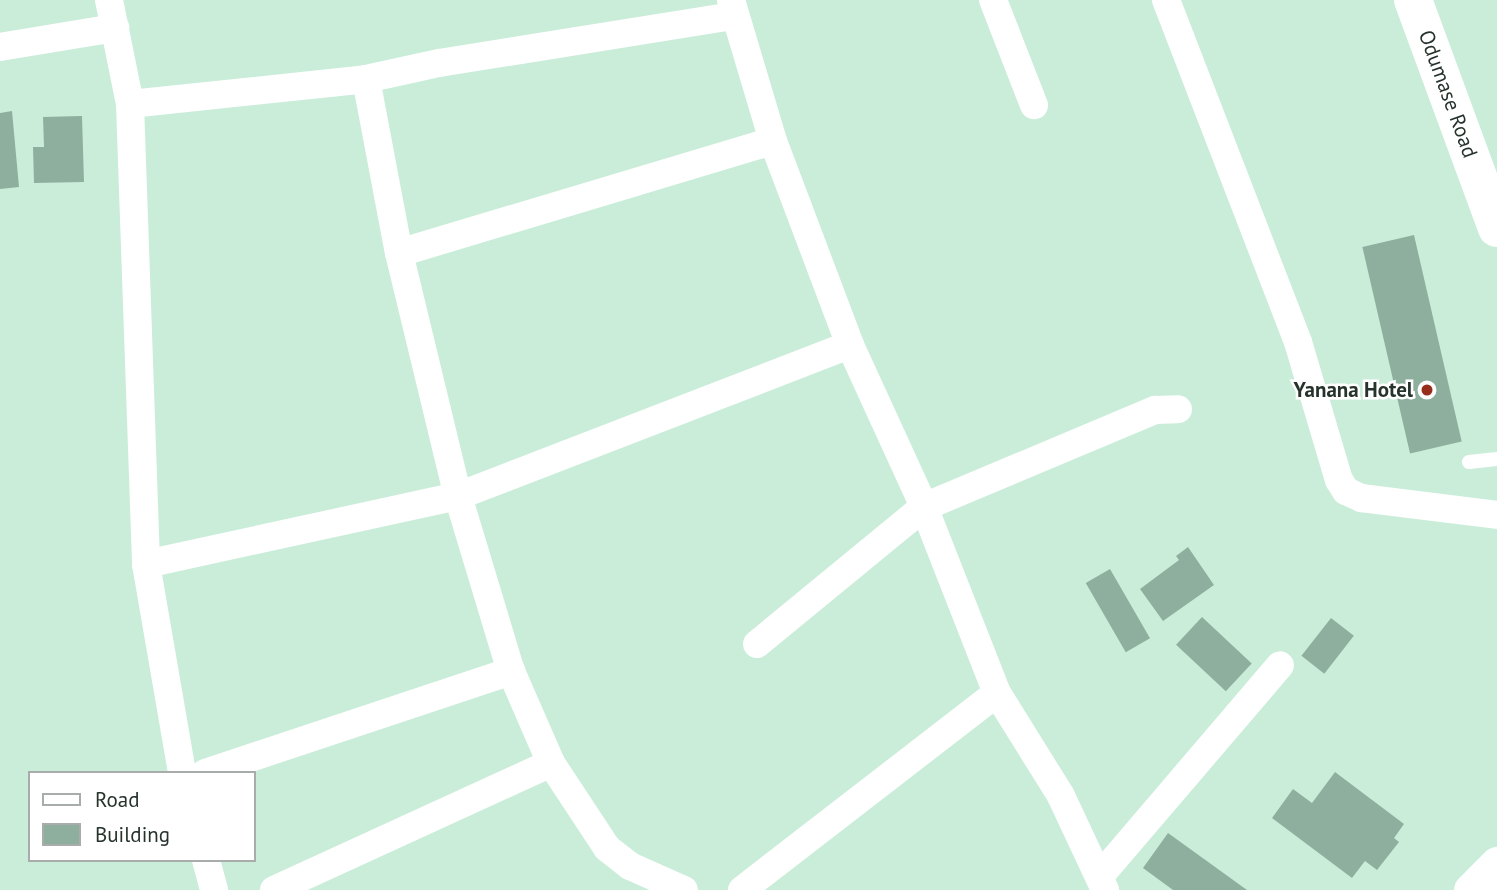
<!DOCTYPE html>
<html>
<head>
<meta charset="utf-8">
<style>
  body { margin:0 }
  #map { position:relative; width:1497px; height:890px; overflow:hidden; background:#caedda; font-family:"PT Sans",sans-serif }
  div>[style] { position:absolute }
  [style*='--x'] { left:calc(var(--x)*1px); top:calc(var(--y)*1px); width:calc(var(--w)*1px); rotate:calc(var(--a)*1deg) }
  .building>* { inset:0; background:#8eaf9d; transform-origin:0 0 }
  .service>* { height:14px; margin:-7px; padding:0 7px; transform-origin:7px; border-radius:7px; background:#fff }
  .minor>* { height:28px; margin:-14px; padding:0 14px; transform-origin:14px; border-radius:14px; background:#fff }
  .tertiary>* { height:35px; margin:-17.5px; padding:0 17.5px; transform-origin:17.5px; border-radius:17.5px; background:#fff }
  .secondary>* { height:38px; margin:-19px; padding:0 19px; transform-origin:19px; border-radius:19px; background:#fff }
  .dots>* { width:19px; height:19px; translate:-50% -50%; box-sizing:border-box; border:4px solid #fff; border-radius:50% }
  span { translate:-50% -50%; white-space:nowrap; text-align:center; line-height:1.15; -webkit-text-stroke:5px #fff; paint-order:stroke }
  .street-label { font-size:21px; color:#26332c }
  .poi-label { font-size:21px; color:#26332c; font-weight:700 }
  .right { translate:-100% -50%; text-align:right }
  .legend { position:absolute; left:28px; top:771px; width:228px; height:91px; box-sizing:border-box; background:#fff; border:2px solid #a8adab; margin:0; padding:9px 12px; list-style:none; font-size:21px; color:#26332c }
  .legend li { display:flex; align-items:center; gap:14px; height:35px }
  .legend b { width:35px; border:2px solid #a8adab }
</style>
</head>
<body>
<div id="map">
  <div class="building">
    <div style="clip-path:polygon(12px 111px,19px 187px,0 189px,0 113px)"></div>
    <div style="clip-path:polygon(82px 116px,84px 182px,34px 183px,33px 147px,44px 147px,43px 117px)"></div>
    <div style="left:1414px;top:235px;width:212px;height:53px;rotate:77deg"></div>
    <div style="clip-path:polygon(1188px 547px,1214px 585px,1163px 621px,1140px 589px,1179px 560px,1176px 556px)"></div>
    <div style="left:1110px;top:569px;width:80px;height:28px;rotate:60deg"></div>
    <div style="left:1202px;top:617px;width:68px;height:38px;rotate:43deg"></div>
    <div style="left:1331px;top:618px;width:29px;height:48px;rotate:38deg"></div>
    <div style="clip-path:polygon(1335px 772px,1404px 824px,1394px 838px,1399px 842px,1377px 870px,1365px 861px,1352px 878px,1272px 818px,1293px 789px,1312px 803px)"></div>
    <div style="clip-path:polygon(1168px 833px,1247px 890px,1173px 890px,1143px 868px)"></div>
  </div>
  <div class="service">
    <div style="--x:1469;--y:462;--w:28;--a:-6"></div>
  </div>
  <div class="minor">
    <div style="--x:109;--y:0;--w:106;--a:78.6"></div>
    <div style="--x:130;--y:104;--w:237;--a:-6"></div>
    <div style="--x:366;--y:79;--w:75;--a:-12.4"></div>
    <div style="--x:439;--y:63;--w:299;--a:-9.1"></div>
    <div style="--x:731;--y:0;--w:147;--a:73.4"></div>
    <div style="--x:773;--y:141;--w:218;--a:69.3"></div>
    <div style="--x:850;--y:345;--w:178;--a:65.4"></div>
    <div style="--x:924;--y:507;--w:200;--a:68.6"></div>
    <div style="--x:997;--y:693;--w:121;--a:58.1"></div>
    <div style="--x:1061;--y:796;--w:104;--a:64.9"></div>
    <div style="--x:993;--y:0;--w:113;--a:68.7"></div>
    <div style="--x:1166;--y:0;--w:367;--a:68.9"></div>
    <div style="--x:1298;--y:342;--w:144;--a:73.5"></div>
    <div style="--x:1339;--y:480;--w:13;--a:58"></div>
    <div style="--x:1346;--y:491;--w:17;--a:25"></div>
    <div style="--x:1361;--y:498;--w:137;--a:7.1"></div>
    <div style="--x:0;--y:47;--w:117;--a:-9.4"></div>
    <div style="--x:366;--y:79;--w:177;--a:79.3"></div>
    <div style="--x:399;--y:253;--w:250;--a:76.4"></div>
    <div style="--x:458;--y:496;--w:183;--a:73.2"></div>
    <div style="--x:511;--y:671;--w:100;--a:66.5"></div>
    <div style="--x:551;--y:763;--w:102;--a:56.6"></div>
    <div style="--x:607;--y:848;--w:29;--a:38"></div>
    <div style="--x:630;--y:866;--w:59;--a:24"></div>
    <div style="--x:130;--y:104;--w:460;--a:88"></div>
    <div style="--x:146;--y:564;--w:212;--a:80.2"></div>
    <div style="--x:399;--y:253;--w:390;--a:-16.7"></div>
    <div style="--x:146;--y:564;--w:319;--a:-12.3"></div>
    <div style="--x:458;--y:496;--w:420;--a:-21.1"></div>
    <div style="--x:757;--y:644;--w:216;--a:-39.4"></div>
    <div style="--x:924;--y:507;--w:251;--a:-22.8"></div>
    <div style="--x:1155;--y:410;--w:23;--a:-2"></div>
    <div style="--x:205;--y:773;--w:323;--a:-18.4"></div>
    <div style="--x:206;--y:860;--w:31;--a:75"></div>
    <div style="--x:1100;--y:876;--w:277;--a:-49.5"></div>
    <div style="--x:274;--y:890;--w:305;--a:-24.6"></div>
    <div style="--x:742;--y:890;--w:322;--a:-37.7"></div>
  </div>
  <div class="tertiary">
    <div style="--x:1471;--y:890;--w:37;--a:-45"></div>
  </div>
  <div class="secondary">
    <div style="--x:1413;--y:0;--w:243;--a:69.8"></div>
  </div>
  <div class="dots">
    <div style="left:1427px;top:390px;background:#972e1c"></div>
  </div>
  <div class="street-label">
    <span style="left:1448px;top:94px;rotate:70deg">Odumase Road</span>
  </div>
  <div class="poi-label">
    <span class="right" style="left:1413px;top:390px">Yanana Hotel</span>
  </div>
  <ul class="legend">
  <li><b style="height:9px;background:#fff"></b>Road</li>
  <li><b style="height:19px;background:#8eaf9d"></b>Building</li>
  </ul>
</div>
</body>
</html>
